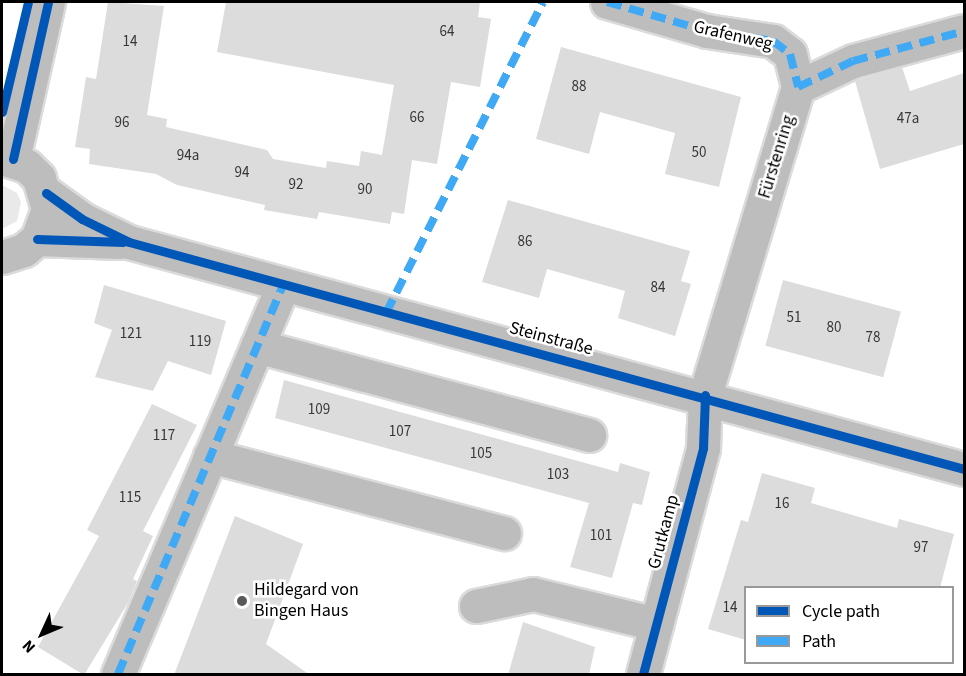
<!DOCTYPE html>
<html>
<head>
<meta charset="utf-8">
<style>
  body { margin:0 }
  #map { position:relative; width:966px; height:676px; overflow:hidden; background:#fff; font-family:"Source Sans 3",sans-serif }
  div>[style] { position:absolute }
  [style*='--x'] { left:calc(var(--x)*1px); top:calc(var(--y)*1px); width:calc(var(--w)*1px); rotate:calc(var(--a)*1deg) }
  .green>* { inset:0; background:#e9e9e9 }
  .building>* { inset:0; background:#dcdcdc; transform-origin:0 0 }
  .roads { filter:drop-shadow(2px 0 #dbdbdb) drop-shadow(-2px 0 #dbdbdb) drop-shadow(0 2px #dbdbdb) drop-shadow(0 -2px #dbdbdb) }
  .minor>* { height:33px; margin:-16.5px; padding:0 16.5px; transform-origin:16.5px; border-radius:16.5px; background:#bdbdbd }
  .major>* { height:33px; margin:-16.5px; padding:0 16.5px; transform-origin:16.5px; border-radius:16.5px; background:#bdbdbd }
  .quiet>* { height:8px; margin-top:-4px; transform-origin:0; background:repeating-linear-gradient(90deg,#3fa9f5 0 15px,transparent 0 23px) }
  .cycleway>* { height:9px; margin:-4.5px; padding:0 4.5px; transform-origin:4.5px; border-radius:4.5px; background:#0057b8 }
  .dots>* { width:16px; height:16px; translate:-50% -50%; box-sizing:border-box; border:3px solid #fff; border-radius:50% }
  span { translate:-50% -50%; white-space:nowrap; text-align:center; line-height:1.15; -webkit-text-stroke:5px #fff; paint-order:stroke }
  .number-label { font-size:15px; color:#373737 }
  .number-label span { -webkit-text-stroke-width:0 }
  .street-label { font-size:18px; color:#000 }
  .poi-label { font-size:18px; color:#000 }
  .left { translate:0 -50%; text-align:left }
  .frame { position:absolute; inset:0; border:3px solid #000; pointer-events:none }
  .legend { position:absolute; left:744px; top:586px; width:210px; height:78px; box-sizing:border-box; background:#fff; border:2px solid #999; margin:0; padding:8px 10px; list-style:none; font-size:18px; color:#000 }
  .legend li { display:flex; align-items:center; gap:12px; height:30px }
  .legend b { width:30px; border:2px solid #999 }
  .north { position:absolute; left:12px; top:604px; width:60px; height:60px; -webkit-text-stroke:4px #fff; paint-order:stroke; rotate:226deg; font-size:16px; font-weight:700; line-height:24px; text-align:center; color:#000 }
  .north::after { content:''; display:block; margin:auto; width:21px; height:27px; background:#000; clip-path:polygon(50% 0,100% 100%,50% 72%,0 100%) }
</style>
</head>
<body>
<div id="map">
  <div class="green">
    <div style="clip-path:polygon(2px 185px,17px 193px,21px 202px,17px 221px,2px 229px)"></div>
  </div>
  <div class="building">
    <div style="clip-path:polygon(108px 2px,164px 6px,147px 115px,167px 119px,166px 127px,267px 150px,273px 159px,326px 168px,327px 161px,359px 166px,361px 151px,382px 155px,394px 85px,217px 52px,226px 2px,480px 2px,478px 17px,491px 19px,480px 87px,451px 82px,437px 164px,412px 160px,404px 214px,392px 212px,390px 224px,319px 212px,317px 219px,264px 210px,265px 205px,177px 185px,156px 174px,89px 164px,90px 149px,75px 147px,86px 77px,96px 79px)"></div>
    <div style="clip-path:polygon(561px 47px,741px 97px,719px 187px,665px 174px,675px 133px,600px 112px,589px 154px,536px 139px)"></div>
    <div style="clip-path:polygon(902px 67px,910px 91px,964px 73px,964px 144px,880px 169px,855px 81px)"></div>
    <div style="clip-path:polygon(508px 200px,690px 251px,681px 281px,691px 284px,675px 336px,618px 318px,625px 291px,547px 269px,539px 298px,482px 282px)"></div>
    <div style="left:783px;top:280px;width:122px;height:68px;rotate:15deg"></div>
    <div style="clip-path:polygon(104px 285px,226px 321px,211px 375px,168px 361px,153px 391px,95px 377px,112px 330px,94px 323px)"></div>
    <div style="clip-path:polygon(284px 380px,618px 472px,620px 463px,650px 472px,642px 505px,633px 503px,612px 578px,570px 567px,589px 503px,275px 418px)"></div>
    <div style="clip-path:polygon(152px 404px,197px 425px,143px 531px,153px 536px,133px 579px,137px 581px,128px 603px,84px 675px,38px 647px,99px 536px,87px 530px)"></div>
    <div style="clip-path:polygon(762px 473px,815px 488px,811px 503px,897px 528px,899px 519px,954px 534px,940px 588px,746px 588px,746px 640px,708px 629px,741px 520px,748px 522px)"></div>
    <div style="clip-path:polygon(235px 516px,303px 544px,266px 644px,310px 675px,174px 675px)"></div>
    <div style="clip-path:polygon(523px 622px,595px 647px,589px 675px,508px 675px)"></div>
  </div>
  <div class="roads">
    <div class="minor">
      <div style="--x:607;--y:2;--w:104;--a:16.2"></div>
      <div style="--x:707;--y:31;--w:67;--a:8.6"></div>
      <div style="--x:773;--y:41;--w:21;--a:37"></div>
      <div style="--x:790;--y:54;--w:34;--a:76"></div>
      <div style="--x:46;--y:193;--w:44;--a:35.8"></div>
      <div style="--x:82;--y:219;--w:52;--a:26.1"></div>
      <div style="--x:129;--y:242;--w:865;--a:15.21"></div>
      <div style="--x:37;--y:239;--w:82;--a:2.1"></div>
      <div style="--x:257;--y:346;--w:344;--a:15"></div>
      <div style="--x:210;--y:456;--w:304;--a:14.7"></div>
      <div style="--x:476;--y:606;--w:58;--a:-11.9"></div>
      <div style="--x:533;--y:594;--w:127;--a:13.7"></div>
      <div style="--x:118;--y:674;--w:420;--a:-67"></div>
      <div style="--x:643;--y:674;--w:234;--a:-75.1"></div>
      <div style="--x:703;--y:448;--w:53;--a:-87.8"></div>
      <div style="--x:705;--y:395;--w:322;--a:-73.2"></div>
      <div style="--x:798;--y:87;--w:61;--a:-25.3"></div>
      <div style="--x:853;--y:61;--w:115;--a:-15.1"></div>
    </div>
    <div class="major">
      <div style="--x:2;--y:158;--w:26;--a:18"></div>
      <div style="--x:27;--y:166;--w:17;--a:45"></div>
      <div style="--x:39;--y:178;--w:32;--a:74"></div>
      <div style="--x:48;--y:209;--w:32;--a:110"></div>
      <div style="--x:37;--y:239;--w:17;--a:140"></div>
      <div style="--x:24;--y:250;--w:23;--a:162"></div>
      <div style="--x:13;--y:159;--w:161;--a:-77.4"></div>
    </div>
  </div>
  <div class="quiet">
    <div style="--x:607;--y:2;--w:104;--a:16.2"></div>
    <div style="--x:707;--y:31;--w:67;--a:8.6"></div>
    <div style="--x:773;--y:41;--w:21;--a:37"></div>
    <div style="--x:790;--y:54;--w:34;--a:76"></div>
    <div style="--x:798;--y:87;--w:61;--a:-25.3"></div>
    <div style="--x:853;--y:61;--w:115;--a:-15.1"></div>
    <div style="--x:386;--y:313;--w:348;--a:-63.2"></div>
    <div style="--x:118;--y:674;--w:420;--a:-67"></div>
  </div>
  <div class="cycleway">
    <div style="--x:2;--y:112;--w:113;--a:-76.7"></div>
    <div style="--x:13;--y:159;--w:161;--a:-77.4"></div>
    <div style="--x:46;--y:193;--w:44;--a:35.8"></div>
    <div style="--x:82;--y:219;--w:52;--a:26.1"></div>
    <div style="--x:129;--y:242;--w:865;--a:15.21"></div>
    <div style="--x:37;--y:239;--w:86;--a:2"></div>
    <div style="--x:643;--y:674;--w:234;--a:-75.1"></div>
    <div style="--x:703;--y:448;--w:53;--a:-87.8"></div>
  </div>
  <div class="dots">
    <div style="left:242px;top:601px;background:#595959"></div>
  </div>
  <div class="number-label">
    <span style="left:447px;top:32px">64</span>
    <span style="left:130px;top:42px">14</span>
    <span style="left:579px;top:87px">88</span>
    <span style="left:417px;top:118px">66</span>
    <span style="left:908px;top:119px">47a</span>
    <span style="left:122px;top:123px">96</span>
    <span style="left:699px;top:153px">50</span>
    <span style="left:188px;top:156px">94a</span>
    <span style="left:242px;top:173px">94</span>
    <span style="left:296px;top:185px">92</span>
    <span style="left:365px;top:190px">90</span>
    <span style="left:525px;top:242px">86</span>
    <span style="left:658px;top:288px">84</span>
    <span style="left:794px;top:318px">51</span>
    <span style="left:834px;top:328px">80</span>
    <span style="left:131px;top:334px">121</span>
    <span style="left:873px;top:338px">78</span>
    <span style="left:200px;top:342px">119</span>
    <span style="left:319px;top:410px">109</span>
    <span style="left:400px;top:432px">107</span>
    <span style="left:164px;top:436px">117</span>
    <span style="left:481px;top:454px">105</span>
    <span style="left:558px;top:475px">103</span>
    <span style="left:130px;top:498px">115</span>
    <span style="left:782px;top:504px">16</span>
    <span style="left:601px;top:536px">101</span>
    <span style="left:921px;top:548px">97</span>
    <span style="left:730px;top:608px">14</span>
  </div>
  <div class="street-label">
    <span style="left:733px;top:36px;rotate:13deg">Grafenweg</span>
    <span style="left:777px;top:157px;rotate:-73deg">Fürstenring</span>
    <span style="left:551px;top:339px;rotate:15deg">Steinstraße</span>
    <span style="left:664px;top:532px;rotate:-75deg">Grutkamp</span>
  </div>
  <div class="poi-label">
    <span class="left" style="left:254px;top:601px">Hildegard von<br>Bingen Haus</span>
  </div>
  <div class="frame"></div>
  <ul class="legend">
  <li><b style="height:8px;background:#0057b8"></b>Cycle path</li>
  <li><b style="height:8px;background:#3fa9f5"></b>Path</li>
  </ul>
  <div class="north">N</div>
</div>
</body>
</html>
